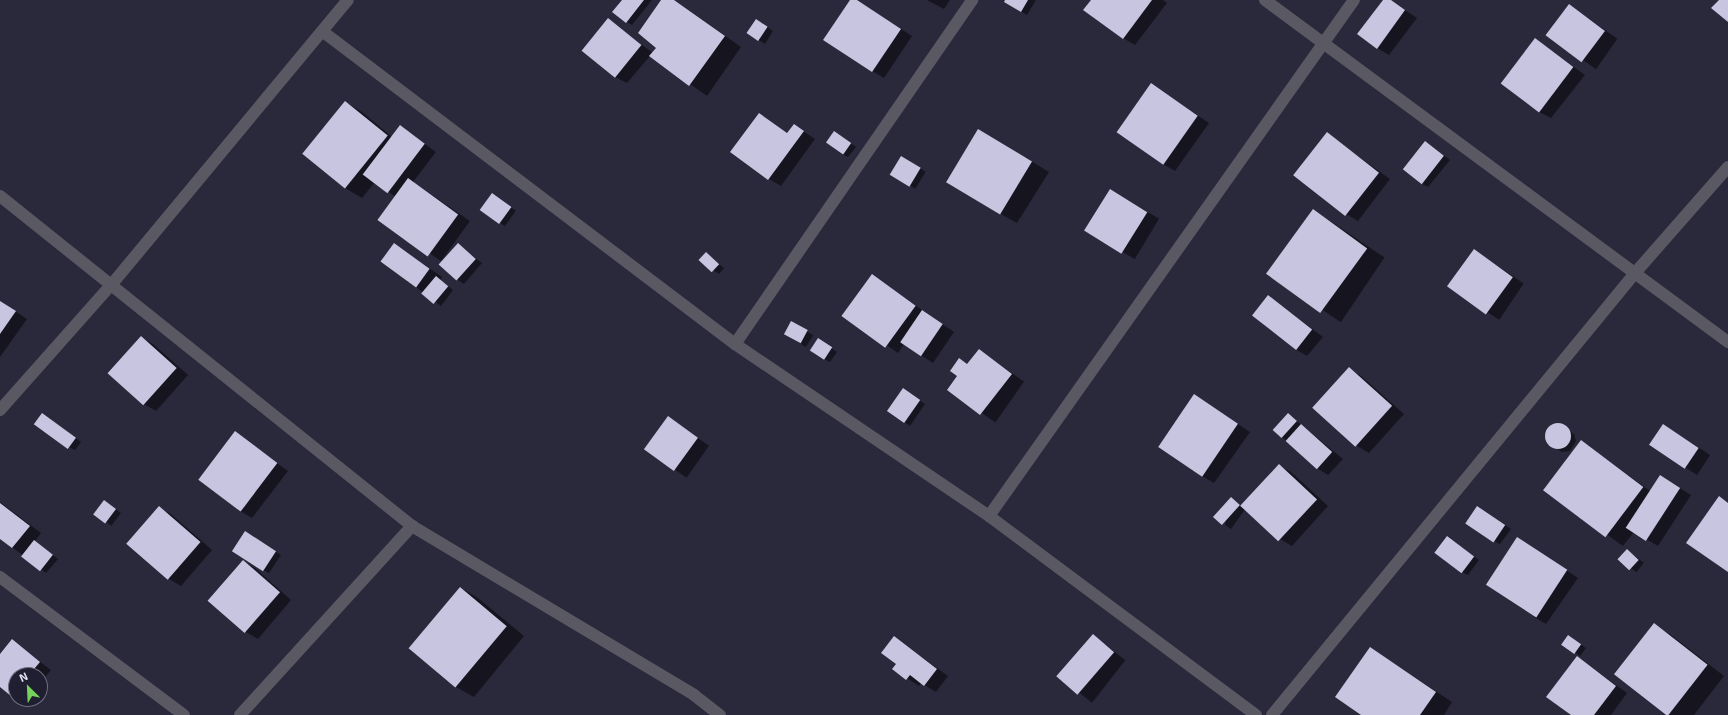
<!DOCTYPE html>
<html>
<head>
<meta charset="utf-8">
<style>
  body { margin:0 }
  #map { position:relative; width:1728px; height:715px; overflow:hidden; background:#2a283b; font-family:"Exo 2",sans-serif }
  div>[style] { position:absolute }
  [style*='--x'] { left:calc(var(--x)*1px); top:calc(var(--y)*1px); width:calc(var(--w)*1px); rotate:calc(var(--a)*1deg) }
  .shadow>* { inset:0; background:#0007; transform-origin:0 0 }
  .building>* { inset:0; background:#c7c5df; transform-origin:0 0 }
  .round { border-radius:50% }
  .minor>* { height:12px; margin:-6px; padding:0 6px; transform-origin:6px; border-radius:6px; background:#5a5963 }
  span { translate:-50% -50%; white-space:nowrap; text-align:center; line-height:1.15; -webkit-text-stroke:4px #201e31; paint-order:stroke }
  .north { position:absolute; left:8px; top:667px; width:40px; height:40px; box-sizing:border-box; background:#201e31; border:1px solid #6e6c7d; border-radius:50%; rotate:336deg; font-size:11px; font-weight:700; line-height:16px; text-align:center; color:#e2e1ef }
  .north::after { content:''; display:block; margin:auto; width:14px; height:18px; background:#76d25a; clip-path:polygon(50% 0,100% 100%,50% 72%,0 100%) }
</style>
</head>
<body>
<div id="map">
  <div class="shadow">
    <div style="clip-path:polygon(623px 0,652px 0,632px 25px,627px 22px)"></div>
    <div style="clip-path:polygon(663px 0,673px 0,683px 6px,741px 47px,707px 96px,650px 56px,627px 83px,615px 77px,608px 20px,653px 53px,657px 48px)"></div>
    <div style="clip-path:polygon(851px 0,864px 5px,912px 36px,884px 78px,872px 71px)"></div>
    <div style="clip-path:polygon(927px 0,950px 0,944px 9px)"></div>
    <div style="clip-path:polygon(1006px 0,1036px 0,1027px 15px,1005px 2px)"></div>
    <div style="clip-path:polygon(1092px 0,1163px 0,1167px 3px,1135px 45px,1123px 38px)"></div>
    <div style="clip-path:polygon(1384px 0,1390px 0,1417px 18px,1389px 55px,1377px 48px)"></div>
    <div style="left:1569px;top:5px;width:59px;height:37px;rotate:35deg"></div>
    <div style="clip-path:polygon(762px 23px,773px 31px,765px 44px,748px 33px)"></div>
    <div style="clip-path:polygon(1535px 39px,1585px 75px,1551px 118px,1539px 112px)"></div>
    <div style="clip-path:polygon(1151px 84px,1209px 123px,1175px 171px,1163px 164px)"></div>
    <div style="clip-path:polygon(345px 102px,362px 112px,392px 137px,400px 126px,436px 152px,413px 182px,470px 221px,441px 261px,379px 219px,396px 197px,375px 182px,362px 198px,345px 188px,303px 153px)"></div>
    <div style="clip-path:polygon(759px 114px,788px 134px,794px 125px,815px 139px,781px 186px,769px 179px)"></div>
    <div style="clip-path:polygon(834px 132px,856px 147px,848px 157px,842px 154px)"></div>
    <div style="clip-path:polygon(1327px 134px,1390px 179px,1358px 221px,1346px 214px)"></div>
    <div style="clip-path:polygon(996px 140px,1049px 172px,1017px 223px,999px 213px)"></div>
    <div style="clip-path:polygon(1426px 142px,1450px 160px,1428px 187px,1422px 184px)"></div>
    <div style="left:902px;top:157px;width:28px;height:20px;rotate:32deg"></div>
    <div style="left:1111px;top:190px;width:56px;height:47px;rotate:31deg"></div>
    <div style="left:492px;top:194px;width:29px;height:19px;rotate:35deg"></div>
    <div style="left:1314px;top:210px;width:85px;height:78px;rotate:34deg"></div>
    <div style="clip-path:polygon(395px 244px,442px 277px,440px 280px,453px 290px,441px 306px,382px 261px)"></div>
    <div style="clip-path:polygon(458px 245px,482px 263px,464px 284px,458px 280px)"></div>
    <div style="left:1474px;top:250px;width:60px;height:44px;rotate:34deg"></div>
    <div style="clip-path:polygon(706px 254px,724px 268px,719px 274px,713px 270px)"></div>
    <div style="clip-path:polygon(873px 276px,954px 332px,933px 363px,904px 344px,898px 353px,843px 315px)"></div>
    <div style="clip-path:polygon(1268px 296px,1323px 337px,1307px 356px,1295px 349px)"></div>
    <div style="clip-path:polygon(0 301px,27px 319px,0 357px)"></div>
    <div style="left:792px;top:322px;width:25px;height:14px;rotate:32deg"></div>
    <div style="clip-path:polygon(141px 337px,153px 344px,188px 375px,156px 411px,144px 404px)"></div>
    <div style="clip-path:polygon(824px 343px,837px 352px,830px 362px,824px 359px)"></div>
    <div style="left:979px;top:350px;width:55px;height:50px;rotate:35deg"></div>
    <div style="clip-path:polygon(1349px 369px,1361px 376px,1404px 414px,1369px 453px,1357px 446px)"></div>
    <div style="clip-path:polygon(909px 393px,925px 404px,910px 426px,888px 411px)"></div>
    <div style="clip-path:polygon(1194px 395px,1250px 432px,1214px 483px,1202px 476px)"></div>
    <div style="clip-path:polygon(1288px 414px,1343px 459px,1328px 475px,1317px 468px,1274px 430px)"></div>
    <div style="left:668px;top:417px;width:50px;height:39px;rotate:35deg"></div>
    <div style="clip-path:polygon(48px 418px,81px 442px,75px 450px,69px 447px)"></div>
    <div style="clip-path:polygon(1554px 425px,1562px 425px,1574px 434px,1576px 441px,1570px 451px,1562px 452px,1546px 441px,1546px 433px)"></div>
    <div style="left:1664px;top:425px;width:55px;height:24px;rotate:33deg"></div>
    <div style="clip-path:polygon(235px 433px,288px 471px,252px 518px,240px 511px)"></div>
    <div style="clip-path:polygon(1581px 441px,1650px 491px,1672px 483px,1691px 495px,1658px 546px,1634px 532px,1623px 546px,1544px 490px)"></div>
    <div style="clip-path:polygon(1279px 465px,1291px 472px,1328px 506px,1292px 546px,1280px 539px,1246px 508px,1231px 529px,1225px 525px,1231px 499px,1241px 505px)"></div>
    <div style="left:105px;top:501px;width:20px;height:16px;rotate:37deg"></div>
    <div style="clip-path:polygon(0 502px,41px 533px,35px 541px,58px 559px,46px 573px,0 538px)"></div>
    <div style="clip-path:polygon(159px 508px,171px 514px,212px 550px,181px 586px,169px 579px)"></div>
    <div style="clip-path:polygon(1483px 510px,1511px 529px,1500px 544px,1494px 541px)"></div>
    <div style="clip-path:polygon(251px 536px,281px 555px,269px 573px,263px 570px)"></div>
    <div style="clip-path:polygon(1453px 541px,1479px 560px,1468px 575px,1462px 572px)"></div>
    <div style="clip-path:polygon(1529px 545px,1578px 578px,1546px 624px,1534px 617px)"></div>
    <div style="left:1627px;top:550px;width:21px;height:12px;rotate:37deg"></div>
    <div style="clip-path:polygon(243px 561px,255px 568px,291px 600px,258px 639px,246px 632px)"></div>
    <div style="clip-path:polygon(461px 588px,478px 598px,524px 636px,474px 697px,456px 687px)"></div>
    <div style="clip-path:polygon(1654px 625px,1671px 635px,1724px 676px,1694px 715px,1670px 715px,1616px 674px)"></div>
    <div style="left:1093px;top:635px;width:41px;height:54px;rotate:38deg"></div>
    <div style="clip-path:polygon(894px 637px,948px 676px,936px 692px,921px 683px,919px 686px,893px 669px,897px 664px)"></div>
    <div style="clip-path:polygon(1574px 640px,1586px 648px,1580px 656px,1574px 652px)"></div>
    <div style="clip-path:polygon(12px 641px,51px 670px,40px 683px,40px 675px,16px 675px,16px 698px,0 686px,0 656px)"></div>
    <div style="clip-path:polygon(1371px 648px,1452px 702px,1444px 715px,1363px 715px)"></div>
    <div style="clip-path:polygon(1577px 657px,1627px 693px,1611px 715px,1573px 715px)"></div>
    <div style="clip-path:polygon(18px 699px,26px 699px,24px 702px)"></div>
  </div>
  <div class="building">
    <div style="clip-path:polygon(622px 0,644px 0,626px 23px,612px 12px)"></div>
    <div style="clip-path:polygon(661px 0,674px 0,725px 36px,689px 86px,649px 56px,656px 48px,638px 33px)"></div>
    <div style="clip-path:polygon(850px 0,857px 0,901px 29px,872px 72px,823px 40px)"></div>
    <div style="clip-path:polygon(1005px 0,1028px 0,1021px 12px,1004px 2px)"></div>
    <div style="clip-path:polygon(1091px 0,1152px 0,1123px 39px,1083px 10px)"></div>
    <div style="clip-path:polygon(1383px 0,1391px 0,1405px 10px,1377px 49px,1357px 34px)"></div>
    <div style="clip-path:polygon(1719px 0,1728px 0,1728px 22px,1711px 8px)"></div>
    <div style="left:1569px;top:4px;width:45px;height:39px;rotate:37deg"></div>
    <div style="left:608px;top:18px;width:43px;height:42px;rotate:39deg"></div>
    <div style="left:756px;top:19px;width:14px;height:17px;rotate:34deg"></div>
    <div style="left:1535px;top:38px;width:48px;height:57px;rotate:37deg"></div>
    <div style="left:1151px;top:83px;width:57px;height:60px;rotate:35deg"></div>
    <div style="left:345px;top:101px;width:55px;height:68px;rotate:39deg"></div>
    <div style="clip-path:polygon(759px 113px,787px 133px,794px 124px,804px 131px,768px 180px,730px 152px)"></div>
    <div style="left:400px;top:125px;width:31px;height:62px;rotate:37deg"></div>
    <div style="left:978px;top:129px;width:63px;height:62px;rotate:31deg"></div>
    <div style="left:834px;top:131px;width:21px;height:14px;rotate:35deg"></div>
    <div style="left:1327px;top:132px;width:66px;height:55px;rotate:38deg"></div>
    <div style="left:1425px;top:141px;width:24px;height:36px;rotate:38deg"></div>
    <div style="left:901px;top:156px;width:23px;height:22px;rotate:31deg"></div>
    <div style="left:408px;top:178px;width:62px;height:52px;rotate:36deg"></div>
    <div style="left:1110px;top:189px;width:44px;height:49px;rotate:32deg"></div>
    <div style="left:492px;top:193px;width:24px;height:21px;rotate:36deg"></div>
    <div style="left:1313px;top:209px;width:67px;height:80px;rotate:36deg"></div>
    <div style="left:394px;top:243px;width:44px;height:23px;rotate:36deg"></div>
    <div style="left:458px;top:243px;width:24px;height:29px;rotate:42deg"></div>
    <div style="left:1474px;top:249px;width:48px;height:46px;rotate:36deg"></div>
    <div style="left:706px;top:252px;width:18px;height:11px;rotate:43deg"></div>
    <div style="left:872px;top:274px;width:54px;height:52px;rotate:36deg"></div>
    <div style="left:436px;top:276px;width:16px;height:23px;rotate:40deg"></div>
    <div style="left:1268px;top:295px;width:56px;height:26px;rotate:38deg"></div>
    <div style="clip-path:polygon(0 301px,16px 311px,0 334px)"></div>
    <div style="left:922px;top:310px;width:25px;height:39px;rotate:34deg"></div>
    <div style="left:791px;top:321px;width:19px;height:15px;rotate:28deg"></div>
    <div style="left:141px;top:336px;width:48px;height:50px;rotate:42deg"></div>
    <div style="left:818px;top:338px;width:17px;height:15px;rotate:33deg"></div>
    <div style="clip-path:polygon(979px 349px,1012px 374px,980px 415px,947px 390px,957px 376px,950px 371px,959px 358px,967px 364px)"></div>
    <div style="left:1349px;top:367px;width:58px;height:55px;rotate:42deg"></div>
    <div style="left:903px;top:388px;width:21px;height:28px;rotate:35deg"></div>
    <div style="left:1194px;top:394px;width:53px;height:64px;rotate:34deg"></div>
    <div style="left:42px;top:413px;width:42px;height:14px;rotate:36deg"></div>
    <div style="left:1288px;top:413px;width:12px;height:23px;rotate:42deg"></div>
    <div style="left:668px;top:416px;width:37px;height:41px;rotate:36deg"></div>
    <div class="round" style="left:1545px;top:423px;width:26px;height:26px"></div>
    <div style="left:1301px;top:424px;width:42px;height:23px;rotate:42deg"></div>
    <div style="left:1663px;top:424px;width:43px;height:25px;rotate:34deg"></div>
    <div style="left:235px;top:431px;width:53px;height:61px;rotate:37deg"></div>
    <div style="left:1581px;top:440px;width:78px;height:63px;rotate:37deg"></div>
    <div style="left:1279px;top:464px;width:52px;height:57px;rotate:43deg"></div>
    <div style="left:1660px;top:475px;width:24px;height:63px;rotate:33deg"></div>
    <div style="clip-path:polygon(1719px 496px,1728px 503px,1728px 572px,1686px 543px)"></div>
    <div style="left:1231px;top:497px;width:12px;height:27px;rotate:42deg"></div>
    <div style="left:104px;top:500px;width:15px;height:18px;rotate:37deg"></div>
    <div style="clip-path:polygon(0 503px,30px 526px,12px 548px,0 539px)"></div>
    <div style="left:159px;top:506px;width:55px;height:50px;rotate:41deg"></div>
    <div style="left:1477px;top:506px;width:34px;height:21px;rotate:34deg"></div>
    <div style="left:245px;top:531px;width:37px;height:24px;rotate:33deg"></div>
    <div style="left:1447px;top:536px;width:34px;height:21px;rotate:37deg"></div>
    <div style="left:1517px;top:537px;width:60px;height:57px;rotate:33deg"></div>
    <div style="left:34px;top:540px;width:24px;height:21px;rotate:38deg"></div>
    <div style="left:1627px;top:549px;width:16px;height:14px;rotate:43deg"></div>
    <div style="left:243px;top:560px;width:49px;height:54px;rotate:41deg"></div>
    <div style="left:460px;top:587px;width:61px;height:80px;rotate:40deg"></div>
    <div style="left:1654px;top:623px;width:68px;height:65px;rotate:38deg"></div>
    <div style="left:1093px;top:634px;width:28px;height:56px;rotate:41deg"></div>
    <div style="left:1568px;top:635px;width:16px;height:12px;rotate:35deg"></div>
    <div style="clip-path:polygon(894px 636px,937px 669px,924px 686px,910px 675px,906px 680px,892px 669px,896px 664px,881px 653px)"></div>
    <div style="clip-path:polygon(12px 639px,40px 662px,29px 675px,16px 675px,16px 690px,11px 696px,0 687px,0 654px)"></div>
    <div style="clip-path:polygon(1370px 647px,1436px 692px,1420px 715px,1361px 715px,1335px 697px)"></div>
    <div style="clip-path:polygon(1577px 656px,1616px 686px,1594px 715px,1571px 715px,1546px 697px)"></div>
  </div>
  <div class="minor">
    <div style="--x:1265;--y:0;--w:576;--a:36.45"></div>
    <div style="--x:322;--y:31;--w:518;--a:37.16"></div>
    <div style="--x:735;--y:344;--w:307;--a:34.1"></div>
    <div style="--x:989;--y:516;--w:333;--a:36.7"></div>
    <div style="--x:0;--y:196;--w:528;--a:38.69"></div>
    <div style="--x:412;--y:526;--w:329;--a:30.9"></div>
    <div style="--x:694;--y:695;--w:33;--a:38"></div>
    <div style="--x:735;--y:344;--w:418;--a:-55.4"></div>
    <div style="--x:0;--y:410;--w:169;--a:-48.4"></div>
    <div style="--x:112;--y:284;--w:369;--a:-50.3"></div>
    <div style="--x:989;--y:516;--w:632;--a:-54.73"></div>
    <div style="--x:0;--y:577;--w:230;--a:36.9"></div>
    <div style="--x:240;--y:715;--w:256;--a:-47.7"></div>
    <div style="--x:1272;--y:715;--w:572;--a:-50.6"></div>
    <div style="--x:1635;--y:273;--w:141;--a:-48.7"></div>
  </div>
  <div class="north">N</div>
</div>
</body>
</html>
